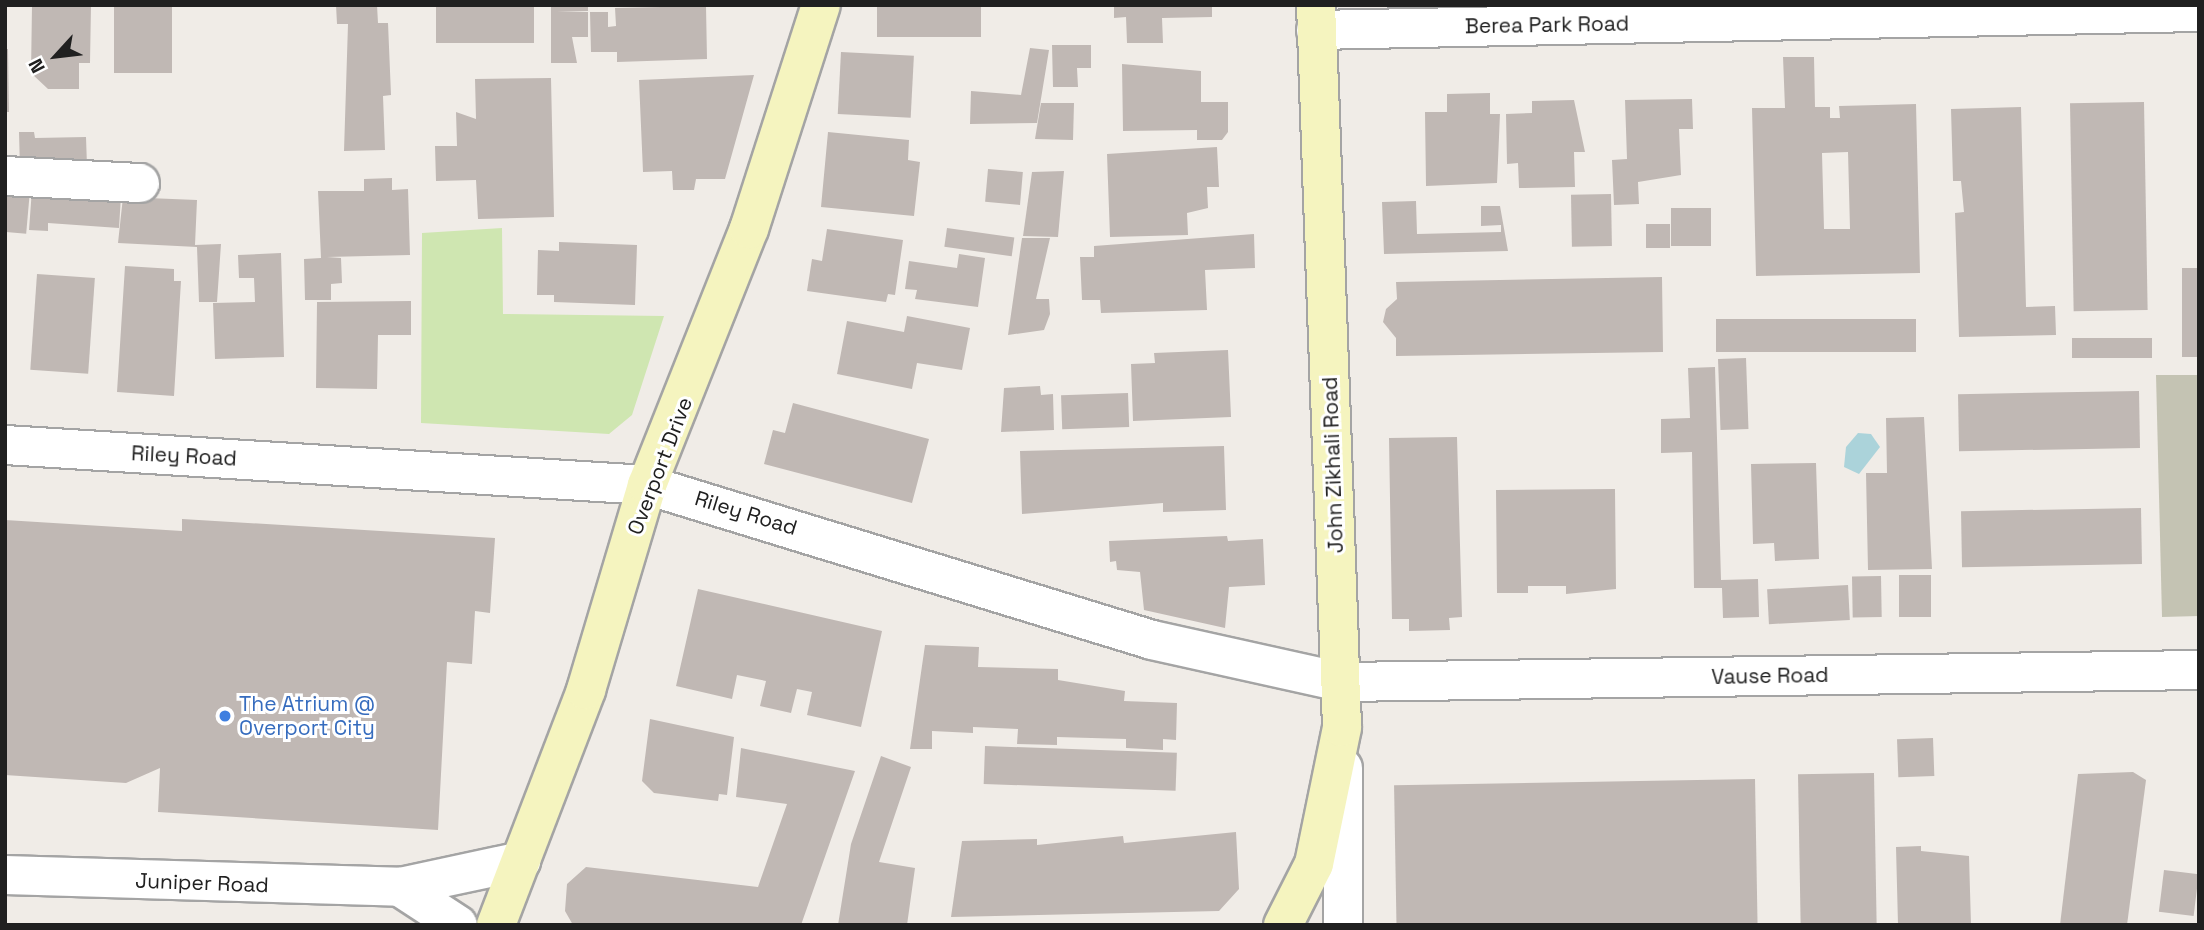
<!DOCTYPE html>
<html>
<head>
<meta charset="utf-8">
<style>
  body { margin:0 }
  #map { position:relative; width:2204px; height:930px; overflow:hidden; background:#f0ece7; font-family:"Space Grotesk",sans-serif }
  div>[style] { position:absolute }
  [style*='--x'] { left:calc(var(--x)*1px); top:calc(var(--y)*1px); width:calc(var(--w)*1px); rotate:calc(var(--a)*1deg) }
  .construction>* { inset:0; background:#c4c3b3 }
  .grass>* { inset:0; background:#cfe6b1 }
  .water>* { inset:0; background:#abd3da }
  .building>* { inset:0; background:#c0b8b4; transform-origin:0 0 }
  .roads { filter:drop-shadow(2px 0 #a4a4a4) drop-shadow(-2px 0 #a4a4a4) drop-shadow(0 2px #a4a4a4) drop-shadow(0 -2px #a4a4a4) }
  .minor>* { height:38px; margin:-19px; padding:0 19px; transform-origin:19px; border-radius:19px; background:#fff }
  .secondary>* { height:38px; margin:-19px; padding:0 19px; transform-origin:19px; border-radius:19px; background:#f5f4bf }
  .dots>* { width:19px; height:19px; translate:-50% -50%; box-sizing:border-box; border:4px solid #fff; border-radius:50% }
  span { translate:-50% -50%; white-space:nowrap; text-align:center; line-height:1.15; -webkit-text-stroke:6px #fff; paint-order:stroke }
  .street-label { font-size:21px; color:#202020 }
  .shop-label { font-size:21px; color:#366cbe }
  .left { translate:0 -50%; text-align:left }
  .frame { position:absolute; inset:0; border:7px solid #202020; pointer-events:none }
  .north { position:absolute; left:21px; top:21px; width:70px; height:70px; -webkit-text-stroke:5px #fff; paint-order:stroke; rotate:243deg; font-size:19px; font-weight:700; line-height:28px; text-align:center; color:#202020 }
  .north::after { content:''; display:block; margin:auto; width:24px; height:32px; background:#202020; clip-path:polygon(50% 0,100% 100%,50% 72%,0 100%) }
</style>
</head>
<body>
<div id="map">
  <div class="construction">
    <div style="clip-path:polygon(2156px 375px,2199px 375px,2199px 616px,2162px 617px)"></div>
  </div>
  <div class="grass">
    <div style="clip-path:polygon(502px 228px,503px 314px,664px 316px,632px 415px,609px 434px,421px 423px,422px 233px)"></div>
  </div>
  <div class="water">
    <div style="clip-path:polygon(1858px 433px,1871px 434px,1880px 447px,1859px 474px,1844px 467px,1846px 447px)"></div>
  </div>
  <div class="building">
    <div style="clip-path:polygon(32px 5px,91px 5px,90px 63px,79px 63px,79px 89px,48px 89px,31px 73px)"></div>
    <div style="left:114px;top:5px;width:58px;height:68px"></div>
    <div style="clip-path:polygon(336px 5px,377px 5px,378px 23px,388px 23px,391px 95px,383px 96px,385px 150px,344px 151px,348px 24px,337px 24px)"></div>
    <div style="left:436px;top:5px;width:98px;height:38px"></div>
    <div style="clip-path:polygon(551px 5px,588px 5px,588px 11px,557px 11px,588px 12px,588px 37px,572px 37px,577px 63px,551px 63px)"></div>
    <div style="left:877px;top:5px;width:104px;height:32px"></div>
    <div style="clip-path:polygon(1114px 5px,1212px 5px,1212px 17px,1162px 18px,1163px 43px,1127px 43px,1126px 17px,1114px 18px)"></div>
    <div style="clip-path:polygon(706px 6px,707px 59px,617px 62px,617px 52px,591px 52px,590px 12px,608px 12px,608px 27px,616px 26px,615px 8px)"></div>
    <div style="clip-path:polygon(1052px 45px,1091px 45px,1091px 68px,1077px 68px,1078px 87px,1053px 87px)"></div>
    <div style="clip-path:polygon(1030px 48px,1049px 50px,1037px 123px,970px 124px,971px 91px,1021px 95px)"></div>
    <div style="clip-path:polygon(5px 49px,8px 49px,9px 112px,5px 112px)"></div>
    <div style="left:841px;top:52px;width:73px;height:62px;rotate:3deg"></div>
    <div style="clip-path:polygon(evenodd,1783px 57px,1814px 57px,1815px 107px,1830px 107px,1830px 118px,1840px 118px,1839px 106px,1916px 104px,1920px 273px,1756px 276px,1752px 108px,1785px 108px,1783px 57px,1848px 152px,1850px 229px,1824px 229px,1822px 153px,1848px 152px)"></div>
    <div style="clip-path:polygon(1122px 64px,1201px 71px,1201px 102px,1228px 102px,1228px 132px,1222px 140px,1197px 140px,1197px 130px,1123px 131px)"></div>
    <div style="clip-path:polygon(754px 75px,725px 179px,696px 179px,694px 190px,673px 190px,672px 171px,643px 172px,639px 80px)"></div>
    <div style="clip-path:polygon(551px 78px,554px 217px,478px 219px,476px 180px,436px 181px,435px 146px,457px 146px,456px 112px,476px 119px,475px 79px)"></div>
    <div style="clip-path:polygon(1490px 93px,1490px 114px,1500px 114px,1497px 183px,1426px 186px,1425px 112px,1447px 112px,1447px 94px)"></div>
    <div style="clip-path:polygon(1692px 99px,1693px 129px,1679px 129px,1681px 175px,1638px 182px,1639px 204px,1614px 205px,1612px 160px,1627px 159px,1625px 100px)"></div>
    <div style="clip-path:polygon(1574px 100px,1585px 152px,1574px 152px,1575px 187px,1519px 188px,1518px 163px,1507px 164px,1506px 114px,1532px 113px,1532px 101px)"></div>
    <div style="left:2144px;top:102px;width:208px;height:74px;rotate:89deg"></div>
    <div style="clip-path:polygon(1041px 103px,1074px 103px,1073px 140px,1035px 139px)"></div>
    <div style="clip-path:polygon(2021px 107px,2026px 307px,2055px 306px,2056px 335px,1959px 337px,1955px 213px,1964px 212px,1961px 181px,1953px 181px,1951px 109px)"></div>
    <div style="clip-path:polygon(19px 132px,34px 132px,35px 138px,86px 137px,87px 166px,20px 169px)"></div>
    <div style="clip-path:polygon(828px 132px,909px 140px,908px 160px,920px 162px,914px 216px,821px 207px)"></div>
    <div style="clip-path:polygon(1217px 147px,1219px 187px,1207px 187px,1208px 208px,1187px 213px,1188px 235px,1110px 237px,1107px 154px)"></div>
    <div style="left:988px;top:169px;width:35px;height:33px;rotate:5deg"></div>
    <div style="clip-path:polygon(1064px 171px,1058px 237px,1023px 236px,1032px 172px)"></div>
    <div style="clip-path:polygon(392px 178px,392px 190px,408px 189px,410px 255px,327px 257px,341px 258px,342px 283px,331px 284px,331px 300px,305px 300px,304px 259px,321px 258px,318px 191px,364px 191px,364px 179px)"></div>
    <div style="left:7px;top:189px;width:23px;height:43px;rotate:5deg"></div>
    <div style="clip-path:polygon(32px 189px,121px 196px,119px 228px,48px 223px,48px 231px,29px 230px)"></div>
    <div style="left:1611px;top:194px;width:52px;height:40px;rotate:89deg"></div>
    <div style="clip-path:polygon(123px 197px,197px 200px,195px 245px,221px 244px,217px 302px,199px 302px,197px 247px,118px 243px)"></div>
    <div style="clip-path:polygon(1416px 201px,1417px 234px,1501px 232px,1501px 225px,1481px 226px,1481px 206px,1500px 206px,1508px 251px,1384px 254px,1382px 202px)"></div>
    <div style="left:1671px;top:208px;width:40px;height:38px"></div>
    <div style="left:1646px;top:224px;width:24px;height:24px"></div>
    <div style="left:947px;top:228px;width:68px;height:19px;rotate:8deg"></div>
    <div style="clip-path:polygon(827px 229px,903px 240px,895px 295px,888px 294px,886px 302px,807px 291px,812px 259px,822px 261px)"></div>
    <div style="clip-path:polygon(1254px 234px,1255px 268px,1205px 270px,1207px 310px,1101px 313px,1100px 300px,1082px 300px,1080px 257px,1094px 257px,1094px 246px)"></div>
    <div style="clip-path:polygon(1022px 238px,1050px 238px,1036px 299px,1049px 299px,1050px 314px,1044px 330px,1008px 335px)"></div>
    <div style="clip-path:polygon(559px 242px,637px 245px,635px 305px,554px 302px,554px 295px,537px 295px,538px 250px,559px 251px)"></div>
    <div style="clip-path:polygon(281px 253px,284px 357px,215px 359px,213px 303px,255px 302px,254px 278px,239px 278px,238px 255px)"></div>
    <div style="clip-path:polygon(959px 254px,985px 258px,978px 307px,915px 299px,917px 290px,905px 289px,909px 261px,957px 268px)"></div>
    <div style="clip-path:polygon(125px 266px,174px 269px,174px 281px,181px 281px,174px 396px,117px 392px)"></div>
    <div style="left:2199px;top:268px;width:89px;height:17px;rotate:90deg"></div>
    <div style="left:37px;top:274px;width:58px;height:96px;rotate:4deg"></div>
    <div style="clip-path:polygon(1662px 277px,1663px 352px,1396px 356px,1396px 338px,1383px 322px,1386px 309px,1397px 299px,1396px 282px)"></div>
    <div style="clip-path:polygon(411px 301px,411px 335px,378px 335px,377px 389px,316px 388px,317px 302px)"></div>
    <div style="clip-path:polygon(907px 316px,970px 328px,962px 370px,917px 363px,912px 389px,837px 374px,847px 321px,904px 332px)"></div>
    <div style="left:1916px;top:319px;width:33px;height:200px;rotate:90deg"></div>
    <div style="left:2152px;top:338px;width:20px;height:80px;rotate:90deg"></div>
    <div style="clip-path:polygon(1228px 350px,1231px 417px,1133px 421px,1131px 364px,1155px 363px,1154px 353px)"></div>
    <div style="left:1746px;top:358px;width:71px;height:28px;rotate:88deg"></div>
    <div style="clip-path:polygon(1715px 367px,1721px 580px,1758px 579px,1759px 617px,1723px 618px,1722px 588px,1694px 588px,1692px 452px,1661px 453px,1661px 419px,1690px 418px,1688px 368px)"></div>
    <div style="clip-path:polygon(1040px 386px,1041px 395px,1053px 394px,1054px 430px,1001px 432px,1004px 388px)"></div>
    <div style="left:2139px;top:391px;width:57px;height:181px;rotate:89deg"></div>
    <div style="left:1128px;top:393px;width:34px;height:67px;rotate:88deg"></div>
    <div style="clip-path:polygon(793px 403px,929px 439px,912px 503px,764px 464px,773px 430px,785px 433px)"></div>
    <div style="clip-path:polygon(1924px 417px,1932px 569px,1868px 570px,1866px 473px,1887px 473px,1886px 418px)"></div>
    <div style="clip-path:polygon(1457px 437px,1462px 617px,1449px 618px,1450px 630px,1409px 631px,1409px 619px,1392px 619px,1389px 438px)"></div>
    <div style="clip-path:polygon(1224px 446px,1226px 510px,1163px 512px,1163px 503px,1022px 514px,1020px 451px)"></div>
    <div style="clip-path:polygon(1816px 463px,1819px 559px,1775px 561px,1774px 543px,1753px 544px,1751px 464px)"></div>
    <div style="clip-path:polygon(1615px 489px,1616px 589px,1566px 594px,1566px 586px,1528px 586px,1528px 593px,1497px 593px,1496px 490px)"></div>
    <div style="left:2141px;top:508px;width:56px;height:180px;rotate:89deg"></div>
    <div style="clip-path:polygon(182px 519px,495px 538px,490px 613px,475px 611px,472px 664px,447px 662px,438px 830px,158px 812px,160px 768px,126px 783px,5px 775px,5px 520px,182px 531px)"></div>
    <div style="clip-path:polygon(1227px 536px,1228px 541px,1263px 539px,1265px 585px,1229px 587px,1225px 628px,1144px 610px,1140px 572px,1117px 570px,1116px 561px,1110px 562px,1109px 541px)"></div>
    <div style="left:1899px;top:575px;width:32px;height:42px"></div>
    <div style="left:1881px;top:576px;width:41px;height:29px;rotate:89deg"></div>
    <div style="left:1848px;top:585px;width:35px;height:81px;rotate:87deg"></div>
    <div style="clip-path:polygon(698px 589px,882px 631px,861px 727px,807px 715px,812px 692px,797px 689px,791px 713px,760px 706px,766px 681px,737px 675px,732px 699px,676px 686px)"></div>
    <div style="clip-path:polygon(925px 645px,979px 647px,978px 667px,1058px 669px,1058px 680px,1125px 691px,1124px 701px,1177px 703px,1176px 740px,1163px 739px,1163px 750px,1126px 748px,1126px 739px,1057px 737px,1057px 745px,1017px 744px,1018px 729px,973px 727px,973px 733px,932px 731px,932px 749px,910px 749px)"></div>
    <div style="clip-path:polygon(650px 719px,734px 737px,727px 795px,719px 794px,718px 801px,654px 793px,642px 781px)"></div>
    <div style="left:1933px;top:738px;width:38px;height:36px;rotate:88deg"></div>
    <div style="left:985px;top:746px;width:192px;height:38px;rotate:2deg"></div>
    <div style="clip-path:polygon(741px 748px,855px 771px,801px 925px,573px 925px,565px 911px,567px 884px,586px 867px,758px 887px,787px 804px,736px 797px)"></div>
    <div style="clip-path:polygon(881px 756px,911px 767px,879px 862px,915px 868px,907px 925px,838px 925px,851px 844px)"></div>
    <div style="clip-path:polygon(2133px 772px,2146px 780px,2127px 925px,2060px 925px,2078px 774px)"></div>
    <div style="left:1874px;top:773px;width:152px;height:76px;rotate:89deg"></div>
    <div style="left:1755px;top:779px;width:146px;height:361px;rotate:89deg"></div>
    <div style="clip-path:polygon(1236px 832px,1239px 889px,1219px 911px,951px 917px,962px 841px,1037px 839px,1037px 845px,1123px 836px,1124px 843px)"></div>
    <div style="clip-path:polygon(1921px 846px,1921px 851px,1969px 856px,1971px 925px,1898px 925px,1896px 847px)"></div>
    <div style="left:2164px;top:870px;width:35px;height:42px;rotate:7deg"></div>
  </div>
  <div class="roads">
    <div class="minor">
      <div style="--x:1316;--y:30;--w:883;--a:-1.17"></div>
      <div style="--x:5;--y:176;--w:135;--a:3"></div>
      <div style="--x:5;--y:445;--w:643;--a:3.57"></div>
      <div style="--x:647;--y:485;--w:528;--a:17.06"></div>
      <div style="--x:1152;--y:640;--w:194;--a:12.5"></div>
      <div style="--x:1341;--y:682;--w:858;--a:-0.8"></div>
      <div style="--x:1343;--y:768;--w:157;--a:90"></div>
      <div style="--x:5;--y:875;--w:395;--a:1.7"></div>
      <div style="--x:400;--y:887;--w:124;--a:-12.1"></div>
      <div style="--x:400;--y:887;--w:69;--a:33.2"></div>
    </div>
    <div class="secondary">
      <div style="--x:496;--y:925;--w:252;--a:-69"></div>
      <div style="--x:586;--y:690;--w:214;--a:-73.4"></div>
      <div style="--x:647;--y:485;--w:276;--a:-68.3"></div>
      <div style="--x:749;--y:229;--w:235;--a:-72.2"></div>
      <div style="--x:1283;--y:925;--w:68;--a:-63.1"></div>
      <div style="--x:1314;--y:864;--w:140;--a:-78.4"></div>
      <div style="--x:1342;--y:727;--w:722;--a:-92.06"></div>
    </div>
  </div>
  <div class="dots">
    <div style="left:225px;top:716px;background:#3f7fe0"></div>
  </div>
  <div class="street-label">
    <span style="left:1547px;top:25px;rotate:-1deg">Berea Park Road</span>
    <span style="left:184px;top:456px;rotate:3deg">Riley Road</span>
    <span style="left:1333px;top:465px;rotate:-92deg">John Zikhali Road</span>
    <span style="left:660px;top:466px;rotate:-69deg">Overport Drive</span>
    <span style="left:746px;top:513px;rotate:17deg">Riley Road</span>
    <span style="left:1770px;top:676px;rotate:-1deg">Vause Road</span>
    <span style="left:202px;top:883px;rotate:2deg">Juniper Road</span>
  </div>
  <div class="shop-label">
    <span class="left" style="left:239px;top:716px">The Atrium @<br>Overport City</span>
  </div>
  <div class="frame"></div>
  <div class="north">N</div>
</div>
</body>
</html>
